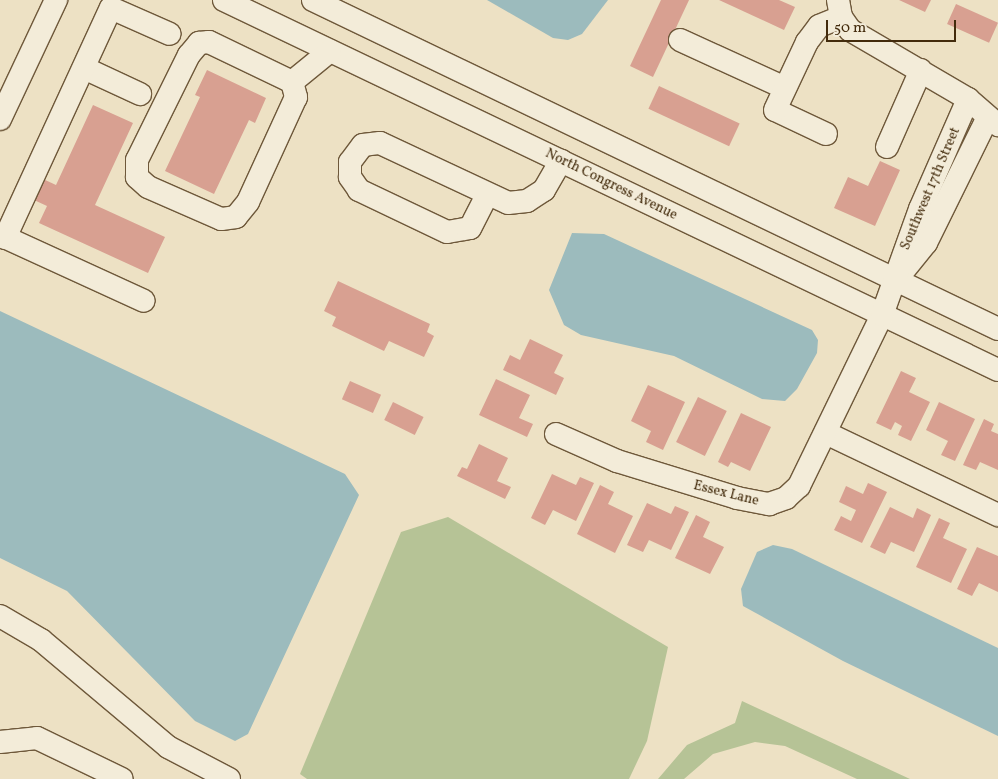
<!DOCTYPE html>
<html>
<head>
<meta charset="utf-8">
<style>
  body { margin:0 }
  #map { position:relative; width:998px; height:779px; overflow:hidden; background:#ede1c4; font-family:Vollkorn,serif }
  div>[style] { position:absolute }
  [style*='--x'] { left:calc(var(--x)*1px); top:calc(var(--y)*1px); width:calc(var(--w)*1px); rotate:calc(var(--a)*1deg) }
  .green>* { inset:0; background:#b6c396 }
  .water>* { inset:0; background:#9cbbbd }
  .building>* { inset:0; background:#d8a091; transform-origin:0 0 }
  .roads { filter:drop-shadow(1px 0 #6e583a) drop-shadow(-1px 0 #6e583a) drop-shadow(0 1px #6e583a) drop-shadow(0 -1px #6e583a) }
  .minor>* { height:22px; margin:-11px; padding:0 11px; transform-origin:11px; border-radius:11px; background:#f3ecd9 }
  span { translate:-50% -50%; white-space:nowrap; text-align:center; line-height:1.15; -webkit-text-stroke:4.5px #f3ecd9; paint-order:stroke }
  .street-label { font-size:14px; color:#432b0c }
  .scale { position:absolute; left:826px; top:20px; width:130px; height:22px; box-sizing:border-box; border:2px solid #432b0c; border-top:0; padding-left:6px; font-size:15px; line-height:18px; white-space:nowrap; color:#432b0c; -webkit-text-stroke:4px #f3ecd9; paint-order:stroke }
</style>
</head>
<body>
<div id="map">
  <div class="green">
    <div style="clip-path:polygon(448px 517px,668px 647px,647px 741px,629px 779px,307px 779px,300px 774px,401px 532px)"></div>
    <div style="clip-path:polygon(742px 701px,910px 779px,857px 779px,785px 746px,755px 742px,713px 754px,684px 779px,658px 779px,687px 745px,735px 723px)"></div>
  </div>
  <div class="water">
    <div style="clip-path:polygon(487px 0,608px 0,582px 34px,568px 40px,553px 38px)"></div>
    <div style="clip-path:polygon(572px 233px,604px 234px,812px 330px,818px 340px,817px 353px,797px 389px,785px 401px,762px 399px,674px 356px,581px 335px,564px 325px,549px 290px)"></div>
    <div style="clip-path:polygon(0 311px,345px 474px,359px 495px,248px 734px,235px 741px,195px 721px,67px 591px,0 558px)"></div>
    <div style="clip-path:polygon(773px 545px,792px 549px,998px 648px,998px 736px,843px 661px,743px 606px,741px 589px,757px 552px)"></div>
  </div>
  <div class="building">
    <div style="clip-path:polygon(661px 0,689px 0,653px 77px,630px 66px)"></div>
    <div style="clip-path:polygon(719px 0,779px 0,795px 7px,784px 30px)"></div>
    <div style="clip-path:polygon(899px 0,931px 0,925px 12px)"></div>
    <div style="left:956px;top:4px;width:46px;height:22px;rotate:24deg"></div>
    <div style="clip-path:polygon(207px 70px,266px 98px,255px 123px,249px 120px,214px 194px,165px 171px,200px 97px,195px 95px)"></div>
    <div style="left:659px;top:86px;width:89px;height:25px;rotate:25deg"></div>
    <div style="clip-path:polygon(93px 105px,133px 123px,95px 205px,165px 237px,148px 273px,39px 223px,47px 206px,34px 200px,43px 179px,56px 185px)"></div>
    <div style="clip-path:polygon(880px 161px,900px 170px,875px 226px,834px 208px,848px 177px,868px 186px)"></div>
    <div style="clip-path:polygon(338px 281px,430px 324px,427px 332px,434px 336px,424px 357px,389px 341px,384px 351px,332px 326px,336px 317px,324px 311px)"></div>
    <div style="clip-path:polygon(530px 339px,563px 355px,554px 373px,564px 378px,556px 395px,503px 370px,510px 355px,520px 360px)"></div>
    <div style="clip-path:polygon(901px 371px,916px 378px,909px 392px,930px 402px,911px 441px,898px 435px,902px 426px,895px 422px,891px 430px,876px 423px)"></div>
    <div style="clip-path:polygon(496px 379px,530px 395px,519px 418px,533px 424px,527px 437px,479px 415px)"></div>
    <div style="left:350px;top:381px;width:34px;height:20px;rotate:24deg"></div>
    <div style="clip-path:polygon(648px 385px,685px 402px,663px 450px,646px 442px,651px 431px,631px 421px)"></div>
    <div style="left:698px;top:397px;width:32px;height:50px;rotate:26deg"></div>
    <div style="left:393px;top:402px;width:34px;height:20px;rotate:26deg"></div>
    <div style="clip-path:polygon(939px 402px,975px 419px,955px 461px,941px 455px,948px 441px,926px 430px)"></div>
    <div style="clip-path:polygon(741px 413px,771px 427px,750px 471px,731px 462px,728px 467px,718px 462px)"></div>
    <div style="clip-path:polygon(984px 419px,994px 424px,991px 431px,998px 434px,998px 470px,980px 462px,976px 470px,963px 465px)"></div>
    <div style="clip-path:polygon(479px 444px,508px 458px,497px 481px,511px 487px,505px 499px,457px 476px,462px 467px,467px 469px)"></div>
    <div style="clip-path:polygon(552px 474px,576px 485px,580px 477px,594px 483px,576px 521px,553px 510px,545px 525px,531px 518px)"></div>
    <div style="clip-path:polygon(868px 483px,887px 492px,862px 543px,834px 530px,841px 516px,851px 521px,856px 510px,839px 502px,846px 486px,863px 494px)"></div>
    <div style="clip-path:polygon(600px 485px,614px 492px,608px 504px,633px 516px,615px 553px,577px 534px)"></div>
    <div style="clip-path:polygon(647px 503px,671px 514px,675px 506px,689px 512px,671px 550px,649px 540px,643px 552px,627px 545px)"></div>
    <div style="clip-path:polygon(890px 507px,913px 518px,917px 508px,931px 515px,914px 552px,891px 542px,885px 554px,870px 547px)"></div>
    <div style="clip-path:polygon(696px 515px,710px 522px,703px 537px,724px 547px,710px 574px,675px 558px)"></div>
    <div style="clip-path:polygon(939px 518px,950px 523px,943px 538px,967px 549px,951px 583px,916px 567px)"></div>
    <div style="clip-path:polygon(977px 547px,998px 556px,998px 592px,979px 583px,972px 596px,957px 589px)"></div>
  </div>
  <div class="roads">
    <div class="minor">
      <div style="--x:224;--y:0;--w:858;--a:25.55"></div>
      <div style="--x:313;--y:0;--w:760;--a:25.65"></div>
      <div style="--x:838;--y:0;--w:17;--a:80"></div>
      <div style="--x:841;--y:17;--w:16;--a:55"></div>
      <div style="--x:850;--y:30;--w:137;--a:30.3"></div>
      <div style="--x:968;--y:99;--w:40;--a:41"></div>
      <div style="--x:680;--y:40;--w:115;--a:24.6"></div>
      <div style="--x:84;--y:68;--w:62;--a:24.9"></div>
      <div style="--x:292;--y:82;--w:16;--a:75"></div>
      <div style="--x:296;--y:97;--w:115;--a:114.6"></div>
      <div style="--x:248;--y:202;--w:19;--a:129"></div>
      <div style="--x:236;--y:217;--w:15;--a:172"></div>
      <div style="--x:221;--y:219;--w:80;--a:-156.3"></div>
      <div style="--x:148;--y:187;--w:15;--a:-138"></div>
      <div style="--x:137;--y:177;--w:17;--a:-90"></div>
      <div style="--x:137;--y:160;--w:117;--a:-63.7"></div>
      <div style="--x:189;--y:55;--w:16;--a:-50"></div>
      <div style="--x:199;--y:43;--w:10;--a:-6"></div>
      <div style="--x:209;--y:42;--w:92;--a:25.7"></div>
      <div style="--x:292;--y:82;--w:49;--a:-39.2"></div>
      <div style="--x:0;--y:119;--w:132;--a:-64.8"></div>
      <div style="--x:826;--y:134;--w:56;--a:-154.8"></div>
      <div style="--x:775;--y:110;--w:75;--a:-64.8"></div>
      <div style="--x:807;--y:42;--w:20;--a:-53"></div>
      <div style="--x:819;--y:26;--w:24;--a:-22"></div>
      <div style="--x:887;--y:147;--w:84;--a:-66.2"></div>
      <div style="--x:487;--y:195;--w:37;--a:117"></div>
      <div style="--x:470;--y:228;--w:23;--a:170"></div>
      <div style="--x:447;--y:232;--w:98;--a:-154.5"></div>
      <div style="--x:359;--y:190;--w:16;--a:-125"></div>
      <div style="--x:350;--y:177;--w:15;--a:-90"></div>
      <div style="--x:350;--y:162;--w:21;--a:-53"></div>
      <div style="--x:363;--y:145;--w:17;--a:-7"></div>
      <div style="--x:380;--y:143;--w:141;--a:25.1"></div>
      <div style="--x:508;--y:203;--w:19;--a:-6"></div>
      <div style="--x:527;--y:201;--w:20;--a:-33"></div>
      <div style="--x:544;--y:190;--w:34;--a:-60"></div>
      <div style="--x:0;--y:235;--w:158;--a:24.6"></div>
      <div style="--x:5;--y:238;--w:253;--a:-65.3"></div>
      <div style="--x:111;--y:8;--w:64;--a:23.8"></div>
      <div style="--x:904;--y:270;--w:35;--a:-51"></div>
      <div style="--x:926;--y:243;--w:138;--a:-63.8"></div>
      <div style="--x:826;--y:433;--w:191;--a:25.5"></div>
      <div style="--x:556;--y:434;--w:67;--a:23.9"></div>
      <div style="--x:617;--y:461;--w:126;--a:17.1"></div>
      <div style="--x:737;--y:498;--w:33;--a:11"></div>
      <div style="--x:769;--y:504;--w:18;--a:-19"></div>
      <div style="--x:786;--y:498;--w:18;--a:-43"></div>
      <div style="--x:799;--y:486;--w:190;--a:-64.1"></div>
      <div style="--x:882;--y:315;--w:113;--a:-70.3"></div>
      <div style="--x:920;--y:209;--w:120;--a:-66.4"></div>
      <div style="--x:0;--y:616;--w:48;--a:30.3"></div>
      <div style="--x:41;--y:640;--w:166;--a:40.1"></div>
      <div style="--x:168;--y:747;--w:69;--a:27.7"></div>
      <div style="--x:0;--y:742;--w:37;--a:-6"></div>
      <div style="--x:37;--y:738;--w:94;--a:25.8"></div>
    </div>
  </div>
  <div class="street-label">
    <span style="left:611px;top:185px;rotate:26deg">North Congress Avenue</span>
    <span style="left:931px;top:189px;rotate:-67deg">Southwest 17th Street</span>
    <span style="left:726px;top:494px;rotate:14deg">Essex Lane</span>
  </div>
  <div class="scale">50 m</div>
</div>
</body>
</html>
